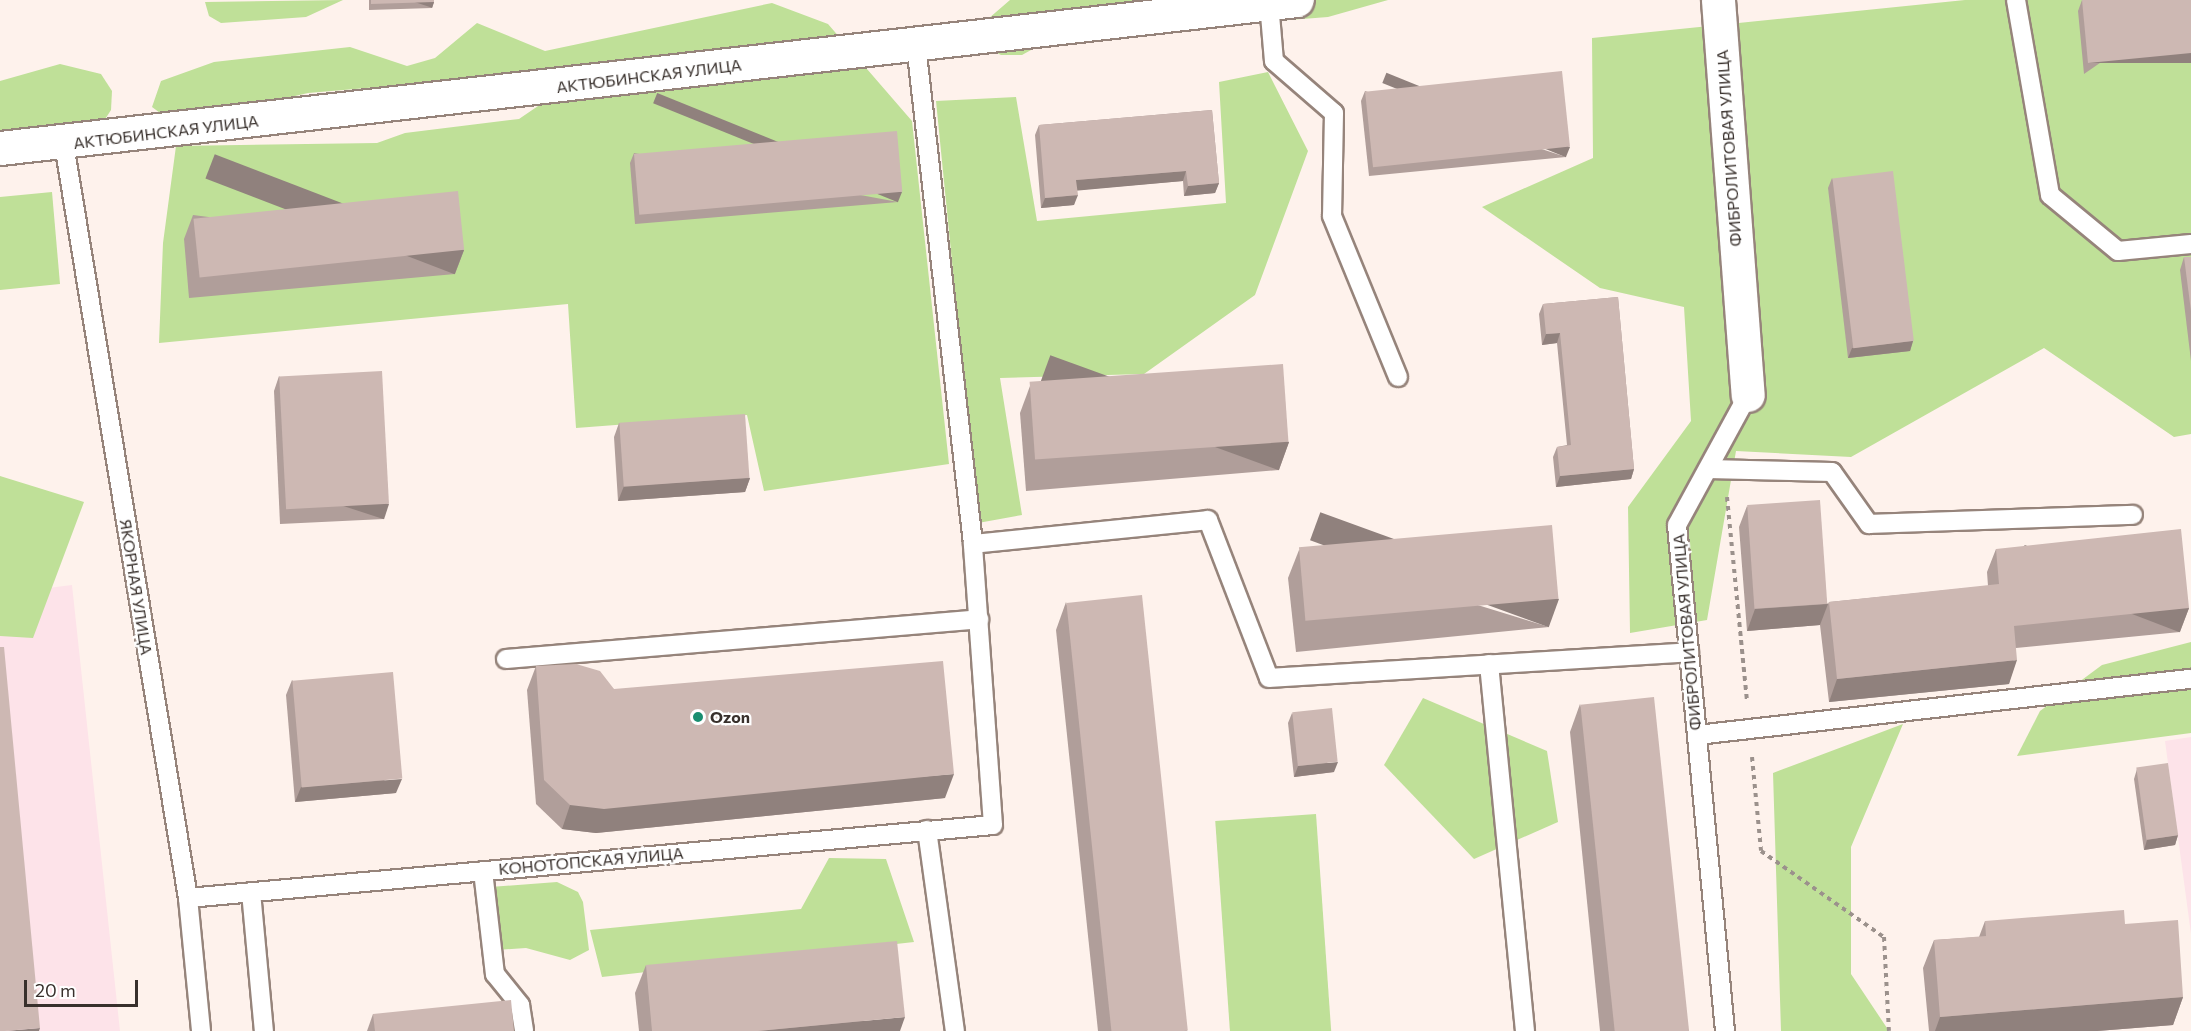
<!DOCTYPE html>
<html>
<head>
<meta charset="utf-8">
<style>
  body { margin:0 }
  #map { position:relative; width:2191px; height:1031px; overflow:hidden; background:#fef2ec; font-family:Commissioner,sans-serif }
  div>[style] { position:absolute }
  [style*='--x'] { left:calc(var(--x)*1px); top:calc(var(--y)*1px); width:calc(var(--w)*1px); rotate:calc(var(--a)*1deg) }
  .education>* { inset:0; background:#fde3e9 }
  .green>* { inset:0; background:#bfe098; transform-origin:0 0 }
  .path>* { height:4px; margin-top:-2px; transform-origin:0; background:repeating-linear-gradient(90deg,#9b918c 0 4.5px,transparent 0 9px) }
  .roads { filter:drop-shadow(2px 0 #96847b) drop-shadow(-2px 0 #96847b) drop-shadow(0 2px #96847b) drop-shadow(0 -2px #96847b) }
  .service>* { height:18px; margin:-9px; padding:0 9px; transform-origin:9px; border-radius:9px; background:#fff }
  .minor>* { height:33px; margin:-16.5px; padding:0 16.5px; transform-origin:16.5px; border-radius:16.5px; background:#fff }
  .wall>* { inset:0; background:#b09e9a }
  .shaded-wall>* { inset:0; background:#90817d; transform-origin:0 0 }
  .building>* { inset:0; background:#cdb8b3; transform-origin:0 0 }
  .dots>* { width:16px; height:16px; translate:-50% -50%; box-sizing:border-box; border:3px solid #fff; border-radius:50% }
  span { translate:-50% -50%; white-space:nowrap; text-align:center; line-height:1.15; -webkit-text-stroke:4.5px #fff; paint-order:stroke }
  .street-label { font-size:16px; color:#38302c }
  .poi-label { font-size:16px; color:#38302c; font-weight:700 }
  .left { translate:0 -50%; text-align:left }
  .scale { position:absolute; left:24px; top:980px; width:114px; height:27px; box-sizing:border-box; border:3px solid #38302c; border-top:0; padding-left:8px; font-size:18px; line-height:21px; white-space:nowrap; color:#38302c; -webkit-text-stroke:4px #fff; paint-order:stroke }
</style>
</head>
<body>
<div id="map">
  <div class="education">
    <div style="clip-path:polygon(72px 585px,120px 1031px,0 1031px,0 594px)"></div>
    <div style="clip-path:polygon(2191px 737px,2191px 934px,2165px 741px)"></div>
  </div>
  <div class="green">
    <div style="clip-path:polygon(343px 0,306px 17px,221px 23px,209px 16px,205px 2px)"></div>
    <div style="clip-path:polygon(1010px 0,1388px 0,1328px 17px,1104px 34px,1040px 45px,1022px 55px,1001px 55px,983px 46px,981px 25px)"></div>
    <div style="clip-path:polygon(1965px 0,2191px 0,2191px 434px,2174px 437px,2044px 348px,1851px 457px,1736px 451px,1707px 620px,1630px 633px,1628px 507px,1691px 421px,1684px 307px,1600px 288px,1482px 207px,1593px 158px,1592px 38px)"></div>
    <div style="clip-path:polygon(772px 3px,828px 24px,912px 121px,949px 464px,764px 491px,747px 415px,576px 428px,568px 304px,159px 343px,163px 243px,176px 146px,377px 143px,405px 133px,519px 119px,541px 104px,526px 81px,496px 77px,308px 93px,175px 124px,152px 107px,161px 81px,214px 62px,350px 47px,407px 66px,435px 58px,477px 23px,545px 51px)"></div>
    <div style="clip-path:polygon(60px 64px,101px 74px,112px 91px,111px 110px,100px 127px,0 135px,0 81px)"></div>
    <div style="clip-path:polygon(1268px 72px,1308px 151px,1255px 295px,1144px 374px,1000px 378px,1022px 515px,978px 523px,936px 101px,1016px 97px,1037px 221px,1226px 203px,1219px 82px)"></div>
    <div style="clip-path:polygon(52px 192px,60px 284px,0 290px,0 197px)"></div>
    <div style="clip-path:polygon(0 476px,84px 502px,33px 638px,0 636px)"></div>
    <div style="clip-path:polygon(2191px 642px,2191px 733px,2017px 756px,2040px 711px,2102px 665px)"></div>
    <div style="clip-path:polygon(1423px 698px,1547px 751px,1558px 822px,1474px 859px,1384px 765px)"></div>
    <div style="clip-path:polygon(1903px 724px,1851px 847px,1851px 974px,1889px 1031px,1781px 1031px,1773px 773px)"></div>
    <div style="left:1316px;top:814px;width:218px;height:101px;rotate:86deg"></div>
    <div style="clip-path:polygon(829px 858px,886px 859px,914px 942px,602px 977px,590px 930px,801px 909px)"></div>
    <div style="clip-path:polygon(557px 882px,578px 892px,583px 902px,589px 950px,570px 960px,526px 948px,496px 950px,490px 887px)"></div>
  </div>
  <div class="path">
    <div style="--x:1727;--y:497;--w:206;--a:84.4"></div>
    <div style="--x:1752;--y:757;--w:94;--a:84.5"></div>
    <div style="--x:1761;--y:851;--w:150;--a:35"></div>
    <div style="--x:1884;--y:937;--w:94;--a:87"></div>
  </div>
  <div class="roads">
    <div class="service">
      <div style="--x:2016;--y:0;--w:198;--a:80.1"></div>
      <div style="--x:2050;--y:195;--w:88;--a:39.5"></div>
      <div style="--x:2118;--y:251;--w:73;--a:-5.5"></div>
      <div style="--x:1269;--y:3;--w:58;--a:85.1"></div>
      <div style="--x:1274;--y:61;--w:79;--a:40.9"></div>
      <div style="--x:1334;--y:113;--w:103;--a:91.1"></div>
      <div style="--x:1332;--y:216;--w:174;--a:67.7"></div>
      <div style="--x:916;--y:45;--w:502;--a:83.48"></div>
      <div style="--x:64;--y:144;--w:764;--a:80.66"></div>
      <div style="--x:188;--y:898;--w:134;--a:84.4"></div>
      <div style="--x:1708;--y:469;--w:124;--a:1.4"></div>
      <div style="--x:1832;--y:472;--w:64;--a:54.6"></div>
      <div style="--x:1869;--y:524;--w:264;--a:-2"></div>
      <div style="--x:506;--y:659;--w:475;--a:-4.8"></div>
      <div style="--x:1489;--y:664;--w:369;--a:84.4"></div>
      <div style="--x:1697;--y:735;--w:497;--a:-6.5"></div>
      <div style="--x:927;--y:830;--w:203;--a:82.1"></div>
      <div style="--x:483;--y:871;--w:104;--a:83.4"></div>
      <div style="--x:495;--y:974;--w:40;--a:51"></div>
      <div style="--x:520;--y:1005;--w:26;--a:81"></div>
      <div style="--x:251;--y:892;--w:140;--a:84.7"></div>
      <div style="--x:188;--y:898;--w:808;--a:-5.18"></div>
      <div style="--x:993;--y:825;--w:282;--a:-94.1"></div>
      <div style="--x:973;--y:544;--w:236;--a:-5.8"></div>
      <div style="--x:1208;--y:520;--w:169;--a:68.9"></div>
      <div style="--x:1269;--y:678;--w:421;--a:-3.5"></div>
      <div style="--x:1725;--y:1031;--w:508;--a:-95.42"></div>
      <div style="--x:1677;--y:525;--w:148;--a:-61.4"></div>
    </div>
    <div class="minor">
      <div style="--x:1718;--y:0;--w:396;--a:85.7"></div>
      <div style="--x:0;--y:148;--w:1305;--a:-6.51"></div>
    </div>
  </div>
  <div class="wall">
    <div style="clip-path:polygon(369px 0,434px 0,434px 2px,432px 8px,369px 10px)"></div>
    <div style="clip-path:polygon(2082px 0,2191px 0,2084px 74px,2078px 11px)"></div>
    <div style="clip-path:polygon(1365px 91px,1566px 157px,1369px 176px,1361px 101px)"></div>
    <div style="clip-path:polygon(1212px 110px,1219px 183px,1215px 193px,1184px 196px,1183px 181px,1077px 190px,1074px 205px,1041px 208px,1035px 135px,1039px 125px)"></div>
    <div style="clip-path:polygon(634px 153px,898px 202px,635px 224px,630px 163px)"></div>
    <div style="clip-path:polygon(1832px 178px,1913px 341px,1910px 351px,1848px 358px,1828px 188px)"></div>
    <div style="clip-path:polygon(193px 215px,464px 250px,455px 274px,189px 298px,184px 239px)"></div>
    <div style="clip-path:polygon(2184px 257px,2191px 257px,2191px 361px,2180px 270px)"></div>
    <div style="clip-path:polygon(1618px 297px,1634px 469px,1631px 479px,1556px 487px,1553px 457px,1557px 447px,1567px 445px,1557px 343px,1542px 345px,1539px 314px,1543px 304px)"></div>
    <div style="clip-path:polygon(279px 376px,384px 519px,280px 524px,274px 391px)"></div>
    <div style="clip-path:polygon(1030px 386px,1289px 442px,1279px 470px,1026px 491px,1020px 413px)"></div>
    <div style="clip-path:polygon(619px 423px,750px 478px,745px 492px,618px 501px,614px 437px)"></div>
    <div style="clip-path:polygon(1747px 506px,1828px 604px,1829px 602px,1988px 586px,1987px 572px,1996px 549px,2189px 608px,2180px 632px,2016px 648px,2009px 684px,1829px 702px,1820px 625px,1747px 631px,1739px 527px)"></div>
    <div style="clip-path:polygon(1299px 550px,1549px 627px,1296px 652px,1288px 578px)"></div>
    <div style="clip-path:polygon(1066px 602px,1187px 1031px,1098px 1031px,1056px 630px)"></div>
    <div style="clip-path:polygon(536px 666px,614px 689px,945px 798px,596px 833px,562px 829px,536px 804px,527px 690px)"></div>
    <div style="clip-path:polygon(292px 680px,396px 793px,295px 802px,286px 695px)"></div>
    <div style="clip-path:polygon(1580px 704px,1687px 1031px,1600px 1031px,1570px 732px)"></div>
    <div style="clip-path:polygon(1292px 713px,1334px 772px,1294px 777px,1288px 723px)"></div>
    <div style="clip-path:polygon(2137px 769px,2178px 835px,2175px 845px,2144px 850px,2134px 779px)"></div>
    <div style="clip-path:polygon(1985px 921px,2125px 924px,2183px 997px,2173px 1025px,2097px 1031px,1929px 1031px,1923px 968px,1934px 940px,1979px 937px)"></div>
    <div style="clip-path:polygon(646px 965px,900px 1031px,639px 1031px,635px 993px)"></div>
    <div style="clip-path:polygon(373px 1014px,514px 1031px,367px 1031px)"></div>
  </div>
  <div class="shaded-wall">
    <div style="left:434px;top:2px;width:6px;height:63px;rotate:108deg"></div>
    <div style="left:2191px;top:53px;width:10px;height:103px;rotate:90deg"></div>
    <div style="left:1570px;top:147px;width:11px;height:198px;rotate:112deg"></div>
    <div style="clip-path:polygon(1186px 171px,1183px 181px,1073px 191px,1076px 180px)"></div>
    <div style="clip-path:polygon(1219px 183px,1215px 193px,1184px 196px,1188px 186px)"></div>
    <div style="left:902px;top:192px;width:11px;height:264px;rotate:112deg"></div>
    <div style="clip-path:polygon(1078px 195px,1074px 205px,1041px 208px,1045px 198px)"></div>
    <div style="left:464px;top:250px;width:26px;height:267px;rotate:111deg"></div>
    <div style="clip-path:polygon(1560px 333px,1557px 343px,1542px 345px,1546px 334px)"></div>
    <div style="clip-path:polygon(1913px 341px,1910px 351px,1848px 358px,1852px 348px)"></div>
    <div style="left:1289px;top:442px;width:30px;height:254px;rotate:110deg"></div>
    <div style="clip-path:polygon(1634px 469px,1631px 479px,1556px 487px,1560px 476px)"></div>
    <div style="clip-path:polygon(750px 478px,745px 492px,618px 501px,624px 486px)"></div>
    <div style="left:389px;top:504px;width:16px;height:103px;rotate:108deg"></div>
    <div style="left:1559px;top:599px;width:30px;height:254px;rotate:110deg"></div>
    <div style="clip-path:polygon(1828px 604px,1820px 625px,1747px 631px,1755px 609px)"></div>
    <div style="left:2189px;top:608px;width:26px;height:176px;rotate:111deg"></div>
    <div style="clip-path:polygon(2017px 660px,2009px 684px,1829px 702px,1837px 679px)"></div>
    <div style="clip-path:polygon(1338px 762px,1334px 772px,1294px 777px,1298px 766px)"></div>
    <div style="clip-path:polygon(954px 774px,945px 798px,596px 833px,562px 829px,570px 805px)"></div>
    <div style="clip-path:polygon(402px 779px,396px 793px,295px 802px,301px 787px)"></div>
    <div style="clip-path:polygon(2178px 835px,2175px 845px,2144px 850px,2147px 840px)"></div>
    <div style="clip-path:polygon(2183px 997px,2173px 1025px,2097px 1031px,1935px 1031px,1940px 1017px)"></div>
    <div style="clip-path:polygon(905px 1017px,900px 1031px,758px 1031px)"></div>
    <div style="clip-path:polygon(40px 1028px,39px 1031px,5px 1031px)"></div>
  </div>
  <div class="building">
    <div style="clip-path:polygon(371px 0,434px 0,434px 2px,371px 4px)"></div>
    <div style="clip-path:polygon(2082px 0,2191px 0,2191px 53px,2088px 63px)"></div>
    <div style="left:1562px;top:71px;width:76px;height:198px;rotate:84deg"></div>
    <div style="clip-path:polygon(1212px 110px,1219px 183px,1188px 186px,1186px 171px,1076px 180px,1078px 195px,1045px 198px,1039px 125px)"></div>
    <div style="left:897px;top:131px;width:61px;height:264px;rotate:85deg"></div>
    <div style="left:1893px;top:171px;width:171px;height:61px;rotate:83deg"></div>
    <div style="left:458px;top:191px;width:59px;height:266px;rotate:84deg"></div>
    <div style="clip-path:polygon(2184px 257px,2191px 257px,2191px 311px)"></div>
    <div style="clip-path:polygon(1618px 297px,1634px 469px,1560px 476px,1557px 447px,1571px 445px,1560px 333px,1546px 334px,1543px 304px)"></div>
    <div style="left:1283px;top:364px;width:78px;height:254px;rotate:86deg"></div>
    <div style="left:382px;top:371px;width:133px;height:103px;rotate:87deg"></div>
    <div style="left:745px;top:414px;width:64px;height:126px;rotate:86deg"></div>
    <div style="left:1820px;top:500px;width:104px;height:73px;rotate:86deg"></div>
    <div style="left:1552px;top:525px;width:74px;height:254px;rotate:85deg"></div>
    <div style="clip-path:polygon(2181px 529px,2189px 608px,2014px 626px,2017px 660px,1837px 679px,1829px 602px,1999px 584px,1996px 549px)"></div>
    <div style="left:1142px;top:595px;width:438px;height:76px;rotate:84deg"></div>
    <div style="clip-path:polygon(0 647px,4px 647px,40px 1028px,5px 1031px,0 1031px)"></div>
    <div style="clip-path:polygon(943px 661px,954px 774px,604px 809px,570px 805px,544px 780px,536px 666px,576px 664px,600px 671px,614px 689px)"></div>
    <div style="left:393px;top:672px;width:107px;height:101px;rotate:85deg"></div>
    <div style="left:1654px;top:697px;width:336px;height:74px;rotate:84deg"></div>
    <div style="left:1332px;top:708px;width:54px;height:40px;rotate:84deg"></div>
    <div style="left:2168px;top:763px;width:73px;height:32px;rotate:82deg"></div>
    <div style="clip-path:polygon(2124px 910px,2125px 924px,2178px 920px,2183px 997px,1940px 1017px,1934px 940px,1986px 936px,1985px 921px)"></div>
    <div style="clip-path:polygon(897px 941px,905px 1017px,758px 1031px,652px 1031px,646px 965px)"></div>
    <div style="clip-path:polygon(511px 1000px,514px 1031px,375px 1031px,373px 1014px)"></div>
  </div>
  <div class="dots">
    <div style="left:698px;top:717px;background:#1a8e70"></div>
  </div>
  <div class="street-label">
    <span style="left:649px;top:76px;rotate:-7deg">АКТЮБИНСКАЯ УЛИЦА</span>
    <span style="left:166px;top:132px;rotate:-7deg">АКТЮБИНСКАЯ УЛИЦА</span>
    <span style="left:1729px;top:148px;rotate:-94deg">ФИБРОЛИТОВАЯ УЛИЦА</span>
    <span style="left:136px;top:587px;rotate:81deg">ЯКОРНАЯ УЛИЦА</span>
    <span style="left:1687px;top:632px;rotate:-95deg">ФИБРОЛИТОВАЯ УЛИЦА</span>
    <span style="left:591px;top:861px;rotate:-5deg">КОНОТОПСКАЯ УЛИЦА</span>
  </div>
  <div class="poi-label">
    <span class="left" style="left:710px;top:717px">Ozon</span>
  </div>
  <div class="scale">20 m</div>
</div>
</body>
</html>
